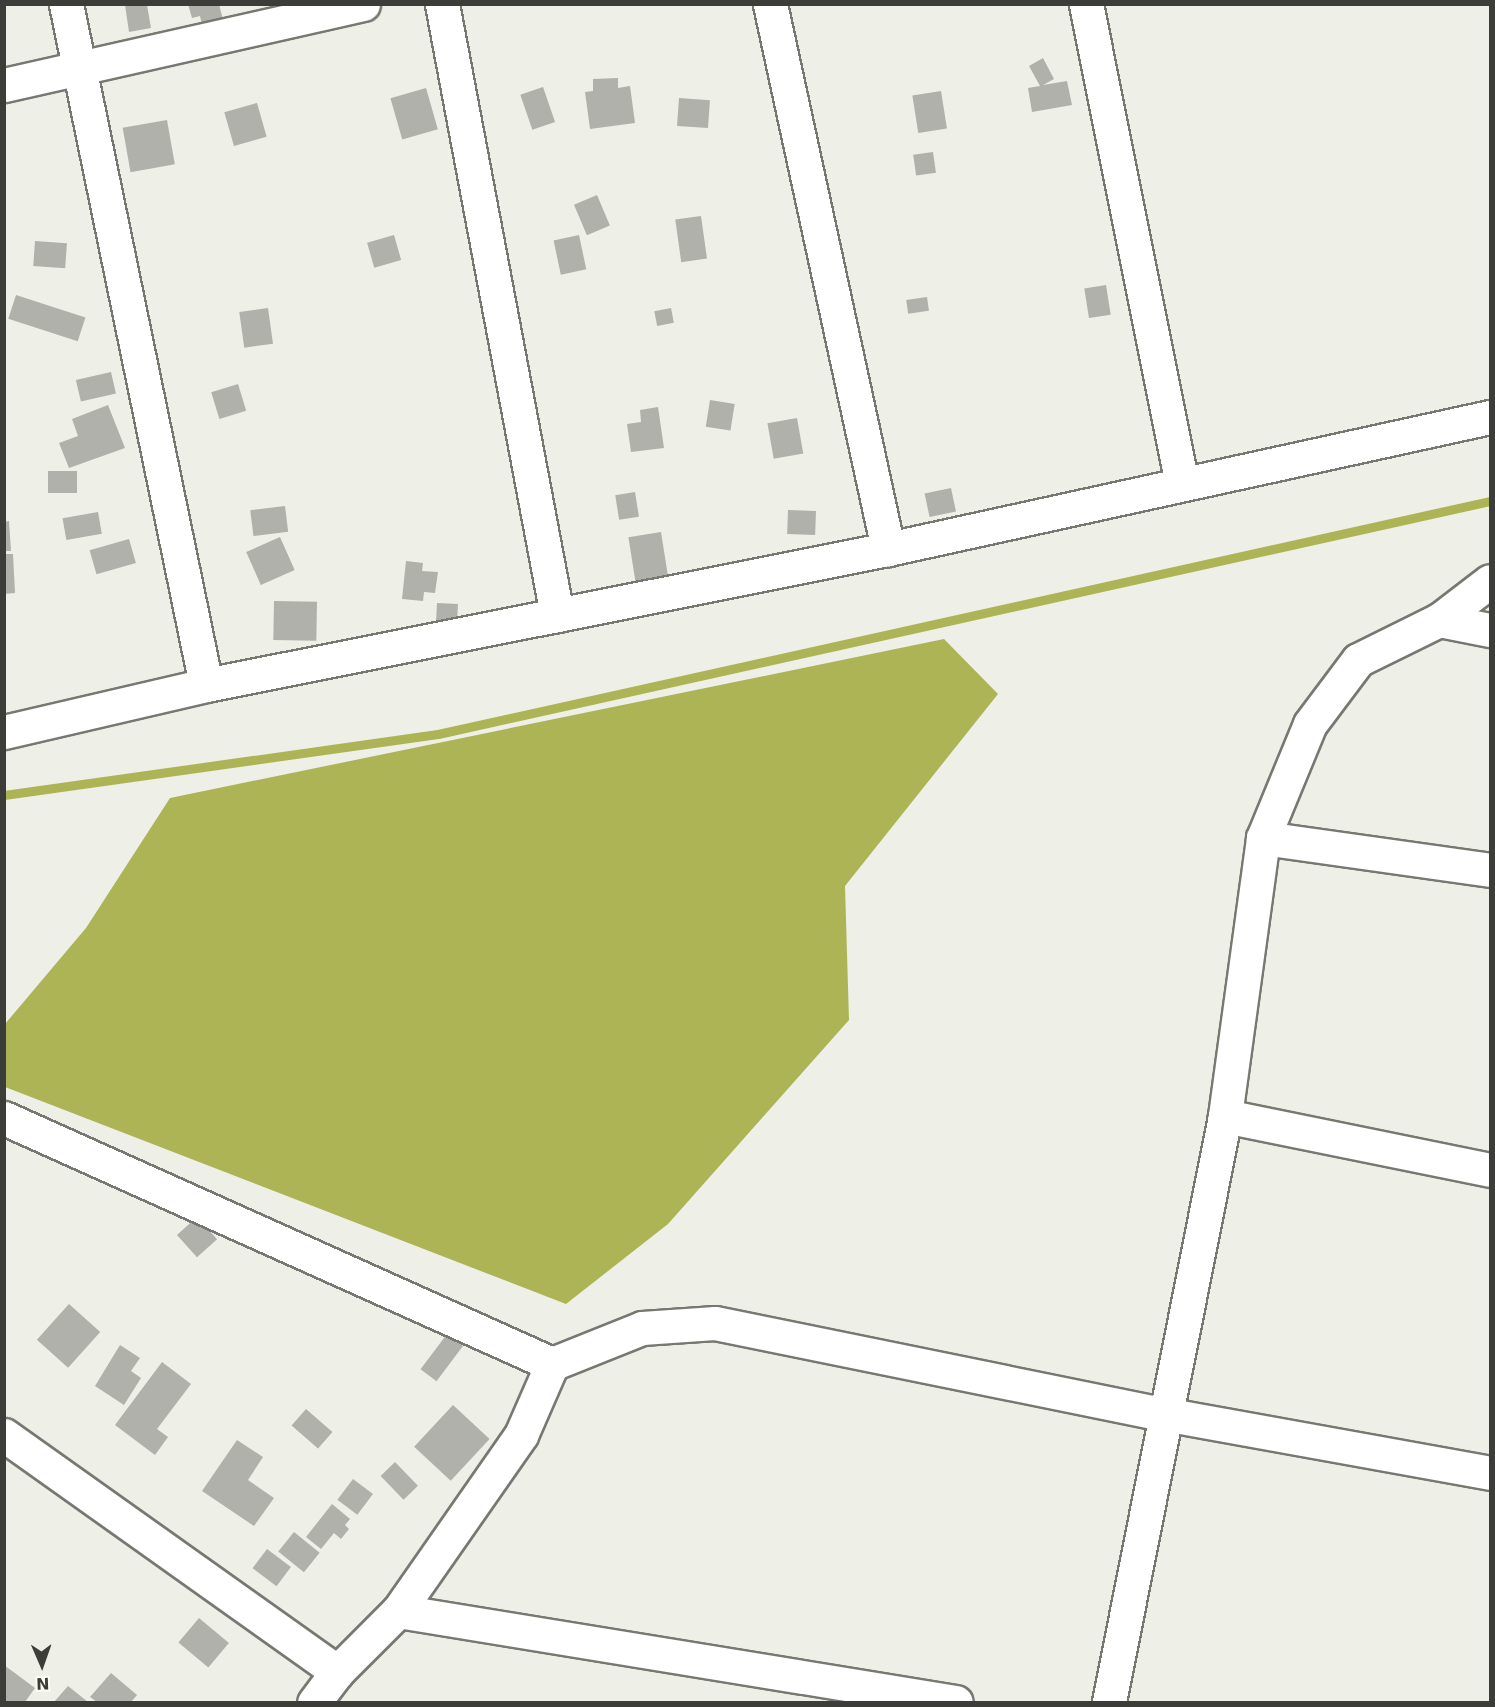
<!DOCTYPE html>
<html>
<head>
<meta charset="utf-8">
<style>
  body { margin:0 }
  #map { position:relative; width:1495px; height:1707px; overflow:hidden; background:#eeefe7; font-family:"DejaVu Sans",sans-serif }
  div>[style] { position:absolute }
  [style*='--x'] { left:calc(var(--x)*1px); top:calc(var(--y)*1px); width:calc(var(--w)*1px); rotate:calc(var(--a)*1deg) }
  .water>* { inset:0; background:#adb456 }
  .stream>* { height:9px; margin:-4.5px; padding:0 4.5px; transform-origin:4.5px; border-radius:4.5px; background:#adb456 }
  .building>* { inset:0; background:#b0b1aa; transform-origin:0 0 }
  .roads { filter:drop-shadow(2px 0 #777871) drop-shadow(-2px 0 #777871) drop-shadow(0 2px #777871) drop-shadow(0 -2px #777871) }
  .minor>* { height:33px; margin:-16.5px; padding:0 16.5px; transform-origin:16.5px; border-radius:16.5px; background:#fff }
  span { translate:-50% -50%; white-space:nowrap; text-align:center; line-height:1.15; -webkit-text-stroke:5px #fbfcf4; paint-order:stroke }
  .frame { position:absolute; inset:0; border:6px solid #3c3c39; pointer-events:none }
  .north { position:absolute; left:12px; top:1635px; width:60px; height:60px; -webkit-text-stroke:4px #fbfcf4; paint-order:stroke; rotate:178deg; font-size:16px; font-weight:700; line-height:24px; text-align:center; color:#3c3c39 }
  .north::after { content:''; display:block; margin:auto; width:21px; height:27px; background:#3c3c39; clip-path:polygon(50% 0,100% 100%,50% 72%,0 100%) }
</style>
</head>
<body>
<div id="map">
  <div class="water">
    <div style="clip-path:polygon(944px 639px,998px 694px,845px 886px,849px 1020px,668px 1224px,566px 1304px,5px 1087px,5px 1024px,86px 928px,170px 798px)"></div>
  </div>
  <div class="stream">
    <div style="--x:4;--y:795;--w:438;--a:-8"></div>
    <div style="--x:438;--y:734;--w:1077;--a:-12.49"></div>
  </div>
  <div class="building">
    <div style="clip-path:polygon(188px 4px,219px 4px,223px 20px,202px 25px,200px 16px,192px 18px)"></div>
    <div style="clip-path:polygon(125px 5px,147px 5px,151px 28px,129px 32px)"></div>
    <div style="clip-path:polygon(1043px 58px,1054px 79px,1043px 85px,1067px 81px,1072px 105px,1032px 112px,1028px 88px,1040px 86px,1029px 66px)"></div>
    <div style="clip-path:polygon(618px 78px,618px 88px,630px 86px,635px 123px,590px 129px,585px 92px,593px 91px,593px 79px)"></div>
    <div style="left:543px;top:87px;width:37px;height:24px;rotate:71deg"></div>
    <div style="left:426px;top:88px;width:43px;height:37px;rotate:74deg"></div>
    <div style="left:941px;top:91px;width:38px;height:29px;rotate:81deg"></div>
    <div style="left:679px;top:98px;width:31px;height:28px;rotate:4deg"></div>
    <div style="left:257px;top:103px;width:35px;height:34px;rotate:74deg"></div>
    <div style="left:167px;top:120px;width:45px;height:45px;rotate:80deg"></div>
    <div style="left:933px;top:152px;width:21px;height:20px;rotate:82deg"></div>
    <div style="left:597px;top:195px;width:33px;height:25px;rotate:67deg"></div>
    <div style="left:701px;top:216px;width:43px;height:26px;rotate:82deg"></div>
    <div style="left:394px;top:235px;width:26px;height:28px;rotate:74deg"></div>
    <div style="left:579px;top:235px;width:35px;height:26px;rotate:78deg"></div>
    <div style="left:35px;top:241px;width:32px;height:25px;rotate:4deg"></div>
    <div style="left:1106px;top:285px;width:30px;height:22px;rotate:81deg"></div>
    <div style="left:16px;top:295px;width:73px;height:25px;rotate:18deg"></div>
    <div style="left:927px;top:297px;width:14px;height:21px;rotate:82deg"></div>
    <div style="left:268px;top:308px;width:36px;height:29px;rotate:82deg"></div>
    <div style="left:671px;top:308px;width:15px;height:17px;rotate:79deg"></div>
    <div style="left:111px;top:372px;width:22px;height:36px;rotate:77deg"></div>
    <div style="left:238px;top:384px;width:28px;height:28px;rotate:73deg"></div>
    <div style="left:710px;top:400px;width:25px;height:27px;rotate:9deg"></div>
    <div style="clip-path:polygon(108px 405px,125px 448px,69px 468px,59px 443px,78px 436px,72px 419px)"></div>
    <div style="clip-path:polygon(658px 407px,664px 448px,631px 452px,627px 424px,641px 422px,640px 410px)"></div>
    <div style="left:797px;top:418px;width:36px;height:30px;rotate:80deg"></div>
    <div style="left:48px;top:471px;width:29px;height:22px"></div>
    <div style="left:951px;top:488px;width:24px;height:27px;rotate:78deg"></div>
    <div style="left:635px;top:492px;width:25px;height:20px;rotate:81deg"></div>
    <div style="left:285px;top:506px;width:26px;height:35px;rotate:83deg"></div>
    <div style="left:788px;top:510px;width:28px;height:24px;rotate:2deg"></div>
    <div style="left:98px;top:512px;width:22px;height:36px;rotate:80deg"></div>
    <div style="clip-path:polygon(9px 521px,11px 551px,4px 551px,4px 522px)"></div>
    <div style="left:661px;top:532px;width:47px;height:33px;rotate:81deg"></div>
    <div style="left:280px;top:537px;width:36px;height:37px;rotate:66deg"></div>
    <div style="left:129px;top:539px;width:25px;height:41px;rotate:74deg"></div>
    <div style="clip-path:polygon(4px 554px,13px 554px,15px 593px,4px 594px)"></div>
    <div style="clip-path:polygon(406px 561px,423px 563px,422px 571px,438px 572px,435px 593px,424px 592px,423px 601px,402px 599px)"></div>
    <div style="left:274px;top:601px;width:43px;height:39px;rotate:1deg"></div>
    <div style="left:437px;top:603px;width:21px;height:21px;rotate:3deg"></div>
    <div style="left:197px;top:1217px;width:30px;height:27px;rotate:48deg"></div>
    <div style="left:69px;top:1304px;width:42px;height:48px;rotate:42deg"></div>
    <div style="left:447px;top:1334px;width:20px;height:44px;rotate:37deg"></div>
    <div style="clip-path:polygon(120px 1345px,140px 1358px,131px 1371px,141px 1378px,124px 1405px,95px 1386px)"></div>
    <div style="clip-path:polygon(162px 1362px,191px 1384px,157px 1429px,168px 1437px,155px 1455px,115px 1425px)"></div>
    <div style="left:453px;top:1405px;width:50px;height:57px;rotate:43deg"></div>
    <div style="left:306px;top:1409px;width:35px;height:22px;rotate:41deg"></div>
    <div style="clip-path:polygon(237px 1440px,263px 1457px,248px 1480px,274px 1498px,254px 1526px,202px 1491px)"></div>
    <div style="left:395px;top:1462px;width:33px;height:20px;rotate:46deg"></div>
    <div style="left:353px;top:1479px;width:25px;height:26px;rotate:37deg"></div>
    <div style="clip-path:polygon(332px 1504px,350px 1519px,345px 1525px,349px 1529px,341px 1539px,334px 1533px,321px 1549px,306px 1537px)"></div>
    <div style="left:294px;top:1532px;width:33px;height:25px;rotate:39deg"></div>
    <div style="left:267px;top:1549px;width:30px;height:24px;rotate:37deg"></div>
    <div style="left:199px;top:1618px;width:39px;height:32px;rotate:40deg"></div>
    <div style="clip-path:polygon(4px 1665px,35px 1688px,25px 1702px,4px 1702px)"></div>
    <div style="clip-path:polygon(111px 1673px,137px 1695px,131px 1702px,97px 1702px,90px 1697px)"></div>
    <div style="clip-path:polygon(68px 1686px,88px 1702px,54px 1702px)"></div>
  </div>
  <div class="roads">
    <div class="minor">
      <div style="--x:66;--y:4;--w:695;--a:78.38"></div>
      <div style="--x:442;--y:4;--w:622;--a:79.34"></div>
      <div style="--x:770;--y:4;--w:558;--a:77.78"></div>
      <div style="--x:1086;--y:4;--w:490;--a:78.7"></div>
      <div style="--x:4;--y:85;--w:368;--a:-12.7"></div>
      <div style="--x:1439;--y:620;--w:52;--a:11.1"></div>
      <div style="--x:4;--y:732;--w:207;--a:-13.1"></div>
      <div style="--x:206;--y:685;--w:695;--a:-11.28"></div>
      <div style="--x:888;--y:549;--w:616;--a:-12.37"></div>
      <div style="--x:1263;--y:838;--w:229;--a:8"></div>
      <div style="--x:1225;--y:1116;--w:270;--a:11.5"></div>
      <div style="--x:4;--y:1118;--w:601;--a:24.18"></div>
      <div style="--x:552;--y:1364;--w:77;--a:113.6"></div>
      <div style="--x:521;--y:1435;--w:215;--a:124.9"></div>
      <div style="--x:398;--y:1611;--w:86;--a:135"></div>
      <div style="--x:337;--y:1672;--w:38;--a:127"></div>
      <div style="--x:552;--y:1364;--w:97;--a:-21.8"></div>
      <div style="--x:642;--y:1328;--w:73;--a:-3.9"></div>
      <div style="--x:715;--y:1323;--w:463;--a:11.5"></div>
      <div style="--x:1169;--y:1415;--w:326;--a:10.2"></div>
      <div style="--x:4;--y:1435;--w:409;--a:35.4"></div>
      <div style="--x:398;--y:1611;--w:565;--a:9.26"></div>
      <div style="--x:1109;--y:1702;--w:597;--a:-78.8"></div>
      <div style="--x:1225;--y:1116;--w:281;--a:-82.2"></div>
      <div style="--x:1263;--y:838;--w:123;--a:-67.6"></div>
      <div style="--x:1310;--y:724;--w:80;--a:-53.1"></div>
      <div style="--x:1358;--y:660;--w:90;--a:-26.3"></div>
      <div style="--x:1439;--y:620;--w:64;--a:-37.4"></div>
    </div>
  </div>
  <div class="frame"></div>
  <div class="north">N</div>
</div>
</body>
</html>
